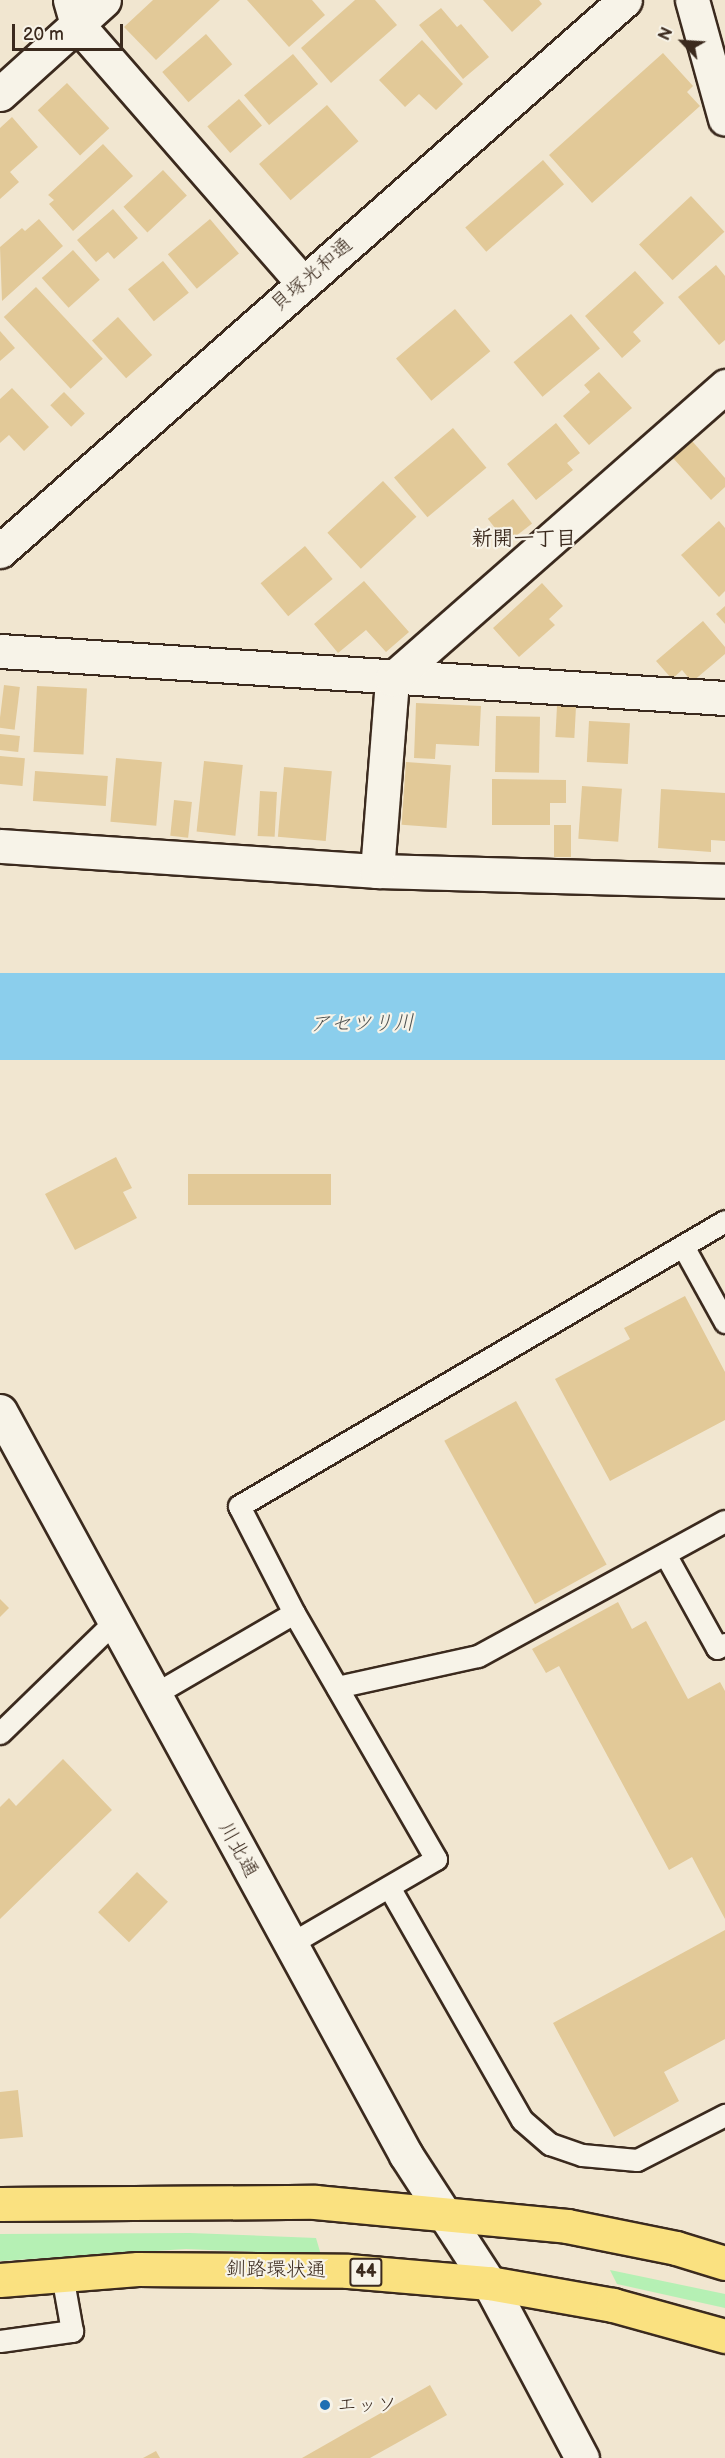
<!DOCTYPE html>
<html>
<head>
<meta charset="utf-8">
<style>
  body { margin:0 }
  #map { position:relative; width:725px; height:2458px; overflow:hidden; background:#f1e6d0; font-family:"Balsamiq Sans","Klee One",sans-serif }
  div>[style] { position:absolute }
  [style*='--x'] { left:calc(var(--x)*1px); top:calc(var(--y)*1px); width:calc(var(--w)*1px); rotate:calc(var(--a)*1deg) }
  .green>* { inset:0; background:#b5f0b4 }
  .water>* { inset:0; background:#8bceec; transform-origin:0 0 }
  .building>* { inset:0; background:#e2c998; transform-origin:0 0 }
  .roads { filter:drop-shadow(2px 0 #3b2a1e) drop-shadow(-2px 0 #3b2a1e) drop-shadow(0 2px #3b2a1e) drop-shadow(0 -2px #3b2a1e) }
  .service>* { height:21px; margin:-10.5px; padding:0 10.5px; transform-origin:10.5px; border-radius:10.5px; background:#f7f3e8 }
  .minor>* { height:33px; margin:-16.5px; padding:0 16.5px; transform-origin:16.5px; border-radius:16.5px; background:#f7f3e8 }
  .tertiary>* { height:33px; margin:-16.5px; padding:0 16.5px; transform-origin:16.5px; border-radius:16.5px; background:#f7f3e8 }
  .trunk>* { height:33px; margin:-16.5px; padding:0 16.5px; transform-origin:16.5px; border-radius:16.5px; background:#fae180 }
  .dots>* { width:16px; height:16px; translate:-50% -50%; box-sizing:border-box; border:3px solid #f7f3e8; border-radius:50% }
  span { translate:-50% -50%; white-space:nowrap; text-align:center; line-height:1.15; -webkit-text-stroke:4.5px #f7f3e8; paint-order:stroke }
  .shield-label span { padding:2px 4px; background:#f7f3e8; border:2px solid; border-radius:4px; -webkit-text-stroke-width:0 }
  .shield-label { font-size:18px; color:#3b2a1e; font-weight:700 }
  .street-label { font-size:20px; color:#3b2a1e }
  .poi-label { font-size:20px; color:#3b2a1e }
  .left { translate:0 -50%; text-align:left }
  .neighbourhood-label { font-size:21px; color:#3b2a1e; font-weight:700 }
  .water-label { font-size:21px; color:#4f5352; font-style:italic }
  .north { position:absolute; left:653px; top:12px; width:60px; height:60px; -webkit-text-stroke:4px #f7f3e8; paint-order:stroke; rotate:295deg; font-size:16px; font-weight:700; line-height:24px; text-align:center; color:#3b2a1e }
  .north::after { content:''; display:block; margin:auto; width:21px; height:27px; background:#3b2a1e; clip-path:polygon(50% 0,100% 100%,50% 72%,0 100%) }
  .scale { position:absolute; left:12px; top:24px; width:111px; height:27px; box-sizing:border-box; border:3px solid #3b2a1e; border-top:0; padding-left:8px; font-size:18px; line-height:21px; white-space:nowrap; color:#3b2a1e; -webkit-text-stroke:4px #f7f3e8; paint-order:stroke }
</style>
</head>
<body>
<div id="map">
  <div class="green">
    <div style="clip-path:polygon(190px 2233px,316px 2238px,321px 2255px,186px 2249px,0 2261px,0 2234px)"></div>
    <div style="clip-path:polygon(610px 2270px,725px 2294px,725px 2308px,617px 2284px)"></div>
  </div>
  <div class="water">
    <div style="left:725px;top:973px;width:87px;height:725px;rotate:90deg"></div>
  </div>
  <div class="building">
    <div style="clip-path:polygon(153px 0,220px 0,156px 60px,124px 27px)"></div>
    <div style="clip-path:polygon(247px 0,312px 0,325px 15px,289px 47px)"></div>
    <div style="clip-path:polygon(355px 0,375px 0,397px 25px,331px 83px,301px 48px)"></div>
    <div style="clip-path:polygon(483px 0,539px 0,542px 4px,512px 32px)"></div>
    <div style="clip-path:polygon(441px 8px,457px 27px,461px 24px,489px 57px,463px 79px,419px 25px)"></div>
    <div style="left:206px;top:34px;width:40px;height:58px;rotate:49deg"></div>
    <div style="clip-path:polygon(422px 40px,463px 84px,436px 110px,419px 94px,405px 107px,379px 80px)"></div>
    <div style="clip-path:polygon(663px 53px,693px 86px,687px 92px,700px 106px,592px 203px,549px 155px)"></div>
    <div style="left:293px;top:54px;width:39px;height:64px;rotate:50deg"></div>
    <div style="left:67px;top:83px;width:62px;height:40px;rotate:47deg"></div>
    <div style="left:239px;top:99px;width:35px;height:42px;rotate:49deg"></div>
    <div style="left:327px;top:105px;width:48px;height:90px;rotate:49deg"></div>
    <div style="clip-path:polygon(12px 117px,38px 147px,10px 172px,19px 182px,0 199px,0 128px)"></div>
    <div style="clip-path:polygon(103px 144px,133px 176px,73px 231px,49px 204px,54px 200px,48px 195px)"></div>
    <div style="left:543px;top:160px;width:32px;height:103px;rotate:49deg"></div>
    <div style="left:163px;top:170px;width:35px;height:54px;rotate:47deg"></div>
    <div style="left:691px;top:196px;width:49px;height:71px;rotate:47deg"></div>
    <div style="clip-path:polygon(113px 209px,138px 238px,114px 259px,108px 252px,96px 262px,77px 240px)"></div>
    <div style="clip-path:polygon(39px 219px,63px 246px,2px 301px,0 247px,22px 228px,25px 231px)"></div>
    <div style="left:210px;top:219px;width:45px;height:55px;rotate:50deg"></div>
    <div style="left:73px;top:250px;width:40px;height:42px;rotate:48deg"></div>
    <div style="left:163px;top:261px;width:41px;height:45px;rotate:51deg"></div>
    <div style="clip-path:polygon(716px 265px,725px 276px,725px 340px,719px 345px,678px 297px)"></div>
    <div style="clip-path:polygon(635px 271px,664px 303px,633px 332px,641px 341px,622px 358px,585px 316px)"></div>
    <div style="left:36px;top:287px;width:98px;height:44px;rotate:47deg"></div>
    <div style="left:455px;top:309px;width:55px;height:77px;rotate:50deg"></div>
    <div style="left:571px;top:314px;width:45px;height:75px;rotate:50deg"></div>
    <div style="left:118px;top:317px;width:51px;height:35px;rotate:48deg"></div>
    <div style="clip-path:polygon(0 331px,15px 348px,0 361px)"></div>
    <div style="clip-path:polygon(599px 372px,632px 408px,589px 445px,563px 416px,590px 392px,584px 385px)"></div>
    <div style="clip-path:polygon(12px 388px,49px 427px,24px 451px,9px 435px,0 443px,0 399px)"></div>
    <div style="left:64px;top:392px;width:30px;height:19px;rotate:46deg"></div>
    <div style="clip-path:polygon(556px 423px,580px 453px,567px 463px,573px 470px,536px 500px,507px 464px)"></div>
    <div style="left:453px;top:428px;width:52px;height:77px;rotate:50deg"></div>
    <div style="clip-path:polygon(692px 441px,725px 478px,725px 487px,711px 500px,673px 458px)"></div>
    <div style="left:383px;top:481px;width:49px;height:76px;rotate:47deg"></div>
    <div style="left:513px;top:499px;width:31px;height:32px;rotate:52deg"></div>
    <div style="clip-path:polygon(719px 521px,725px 528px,725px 591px,719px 597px,681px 555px)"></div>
    <div style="left:305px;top:546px;width:43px;height:58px;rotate:50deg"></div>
    <div style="clip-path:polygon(364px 581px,409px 632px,386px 652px,366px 630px,338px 653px,314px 624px)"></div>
    <div style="clip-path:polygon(542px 583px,563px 606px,549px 619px,555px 625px,519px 657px,493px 628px)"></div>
    <div style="clip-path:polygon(725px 606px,725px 624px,716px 614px)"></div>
    <div style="clip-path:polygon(703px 621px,725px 647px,725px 654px,692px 682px,682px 670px,672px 679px,656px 661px)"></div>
    <div style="left:4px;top:685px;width:16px;height:43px;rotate:7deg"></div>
    <div style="left:37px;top:686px;width:50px;height:66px;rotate:3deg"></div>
    <div style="clip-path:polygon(416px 703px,481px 706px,479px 746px,436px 744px,435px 759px,414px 758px)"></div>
    <div style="left:557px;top:706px;width:19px;height:31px;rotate:3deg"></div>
    <div style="left:496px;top:716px;width:44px;height:56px;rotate:1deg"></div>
    <div style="left:589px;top:721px;width:41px;height:41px;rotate:3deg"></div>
    <div style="left:0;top:734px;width:20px;height:16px;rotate:6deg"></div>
    <div style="left:0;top:756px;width:25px;height:28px;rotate:5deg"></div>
    <div style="left:116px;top:758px;width:46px;height:64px;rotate:5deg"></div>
    <div style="left:204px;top:761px;width:39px;height:71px;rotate:6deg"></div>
    <div style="left:406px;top:762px;width:45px;height:63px;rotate:4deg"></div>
    <div style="left:284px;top:767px;width:48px;height:70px;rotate:5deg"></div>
    <div style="left:35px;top:771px;width:73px;height:30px;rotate:4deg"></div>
    <div style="clip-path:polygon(492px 779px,566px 780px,566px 803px,550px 803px,550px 825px,492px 825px)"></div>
    <div style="left:582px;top:786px;width:40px;height:53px;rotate:4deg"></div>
    <div style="clip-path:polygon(661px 789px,725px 793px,725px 841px,711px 840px,711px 852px,658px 848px)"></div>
    <div style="left:260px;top:791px;width:17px;height:45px;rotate:3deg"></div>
    <div style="left:174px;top:800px;width:18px;height:36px;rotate:6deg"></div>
    <div style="left:554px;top:825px;width:17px;height:32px"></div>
    <div style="clip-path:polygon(116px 1157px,132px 1188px,123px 1192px,137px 1218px,75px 1250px,45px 1194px)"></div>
    <div style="left:188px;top:1174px;width:143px;height:31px"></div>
    <div style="clip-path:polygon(685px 1296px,725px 1372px,725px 1420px,610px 1481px,555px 1379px,630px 1339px,624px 1328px)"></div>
    <div style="left:516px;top:1401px;width:187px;height:82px;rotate:61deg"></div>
    <div style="clip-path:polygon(0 1599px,9px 1608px,0 1617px)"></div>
    <div style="clip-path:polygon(618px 1602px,632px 1629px,646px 1621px,688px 1699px,720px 1682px,725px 1691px,725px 1919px,692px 1857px,669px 1870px,559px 1666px,546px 1673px,532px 1649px)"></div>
    <div style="clip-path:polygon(63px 1759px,112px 1810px,0 1919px,0 1807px,9px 1798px,16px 1806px)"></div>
    <div style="left:137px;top:1872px;width:43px;height:56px;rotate:44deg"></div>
    <div style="clip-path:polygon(725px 1930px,725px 2039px,664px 2072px,679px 2101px,614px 2137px,553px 2023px)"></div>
    <div style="clip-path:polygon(18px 2090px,23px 2137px,0 2139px,0 2092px)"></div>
    <div style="clip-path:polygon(430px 2385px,447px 2415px,370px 2458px,302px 2458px)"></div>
    <div style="clip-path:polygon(156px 2451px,160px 2458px,143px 2458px)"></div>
  </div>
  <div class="roads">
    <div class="service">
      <div style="--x:683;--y:1246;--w:87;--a:61.1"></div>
      <div style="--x:665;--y:1554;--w:107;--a:61"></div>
      <div style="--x:717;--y:1648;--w:9;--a:-27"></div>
      <div style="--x:294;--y:1613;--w:120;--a:-117.2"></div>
      <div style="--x:239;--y:1506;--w:563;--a:-30.39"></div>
      <div style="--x:337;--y:1687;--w:144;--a:-12.4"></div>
      <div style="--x:478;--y:1656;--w:281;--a:-28.7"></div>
      <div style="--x:153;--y:1695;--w:163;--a:-30.2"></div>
      <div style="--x:294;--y:1613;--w:284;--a:60"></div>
      <div style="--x:436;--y:1859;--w:169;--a:149.8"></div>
      <div style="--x:0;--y:1733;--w:159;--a:-44.2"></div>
      <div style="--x:389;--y:1887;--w:268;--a:60.3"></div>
      <div style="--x:522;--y:2120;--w:37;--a:41"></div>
      <div style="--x:550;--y:2144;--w:34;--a:19"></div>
      <div style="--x:582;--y:2155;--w:55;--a:5.2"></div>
      <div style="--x:637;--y:2160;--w:99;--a:-27.1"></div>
      <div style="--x:0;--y:2341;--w:73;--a:-7.9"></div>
      <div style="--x:72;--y:2331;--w:57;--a:-100.1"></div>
    </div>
    <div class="minor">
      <div style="--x:70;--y:0;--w:25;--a:74"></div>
      <div style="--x:77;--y:24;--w:344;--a:48.9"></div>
      <div style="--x:692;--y:0;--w:123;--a:74.5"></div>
      <div style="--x:0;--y:94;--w:140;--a:-42.1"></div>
      <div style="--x:0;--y:651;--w:727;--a:3.71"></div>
      <div style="--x:0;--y:846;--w:378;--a:3.8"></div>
      <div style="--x:377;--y:871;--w:348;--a:1.6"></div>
      <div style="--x:377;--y:871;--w:193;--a:-85.5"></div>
      <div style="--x:392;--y:679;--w:444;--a:-41.3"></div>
    </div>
    <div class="tertiary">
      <div style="--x:0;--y:551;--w:833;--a:-41.4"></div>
      <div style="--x:0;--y:1411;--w:848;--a:61.38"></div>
      <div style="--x:406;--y:2155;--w:153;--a:57"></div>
      <div style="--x:489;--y:2283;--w:198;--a:62"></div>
    </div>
    <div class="trunk">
      <div style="--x:0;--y:2204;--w:315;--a:-0.4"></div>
      <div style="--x:315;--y:2202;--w:253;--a:5.4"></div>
      <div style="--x:567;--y:2226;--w:111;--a:11.4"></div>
      <div style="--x:676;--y:2248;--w:51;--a:17"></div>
      <div style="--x:0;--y:2280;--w:138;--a:-4.6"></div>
      <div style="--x:138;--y:2269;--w:210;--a:0.5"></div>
      <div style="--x:348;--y:2271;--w:142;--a:4.9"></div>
      <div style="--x:489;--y:2283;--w:126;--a:10.1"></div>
      <div style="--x:613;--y:2305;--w:116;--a:15.5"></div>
    </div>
  </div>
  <div class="dots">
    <div style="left:325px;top:2405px;background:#1f6fb2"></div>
  </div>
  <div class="shield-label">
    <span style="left:366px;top:2272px">44</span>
  </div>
  <div class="street-label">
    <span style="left:312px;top:275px;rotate:-41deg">貝塚光和通</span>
    <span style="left:238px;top:1850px;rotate:61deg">川北通</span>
    <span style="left:276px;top:2270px;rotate:1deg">釧路環状通</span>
  </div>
  <div class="poi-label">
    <span class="left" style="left:337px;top:2405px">エッソ</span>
  </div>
  <div class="neighbourhood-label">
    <span style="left:524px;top:539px">新開一丁目</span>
  </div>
  <div class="water-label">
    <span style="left:362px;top:1024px;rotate:-1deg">アセツリ川</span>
  </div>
  <div class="north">N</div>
  <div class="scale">20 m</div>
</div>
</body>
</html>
